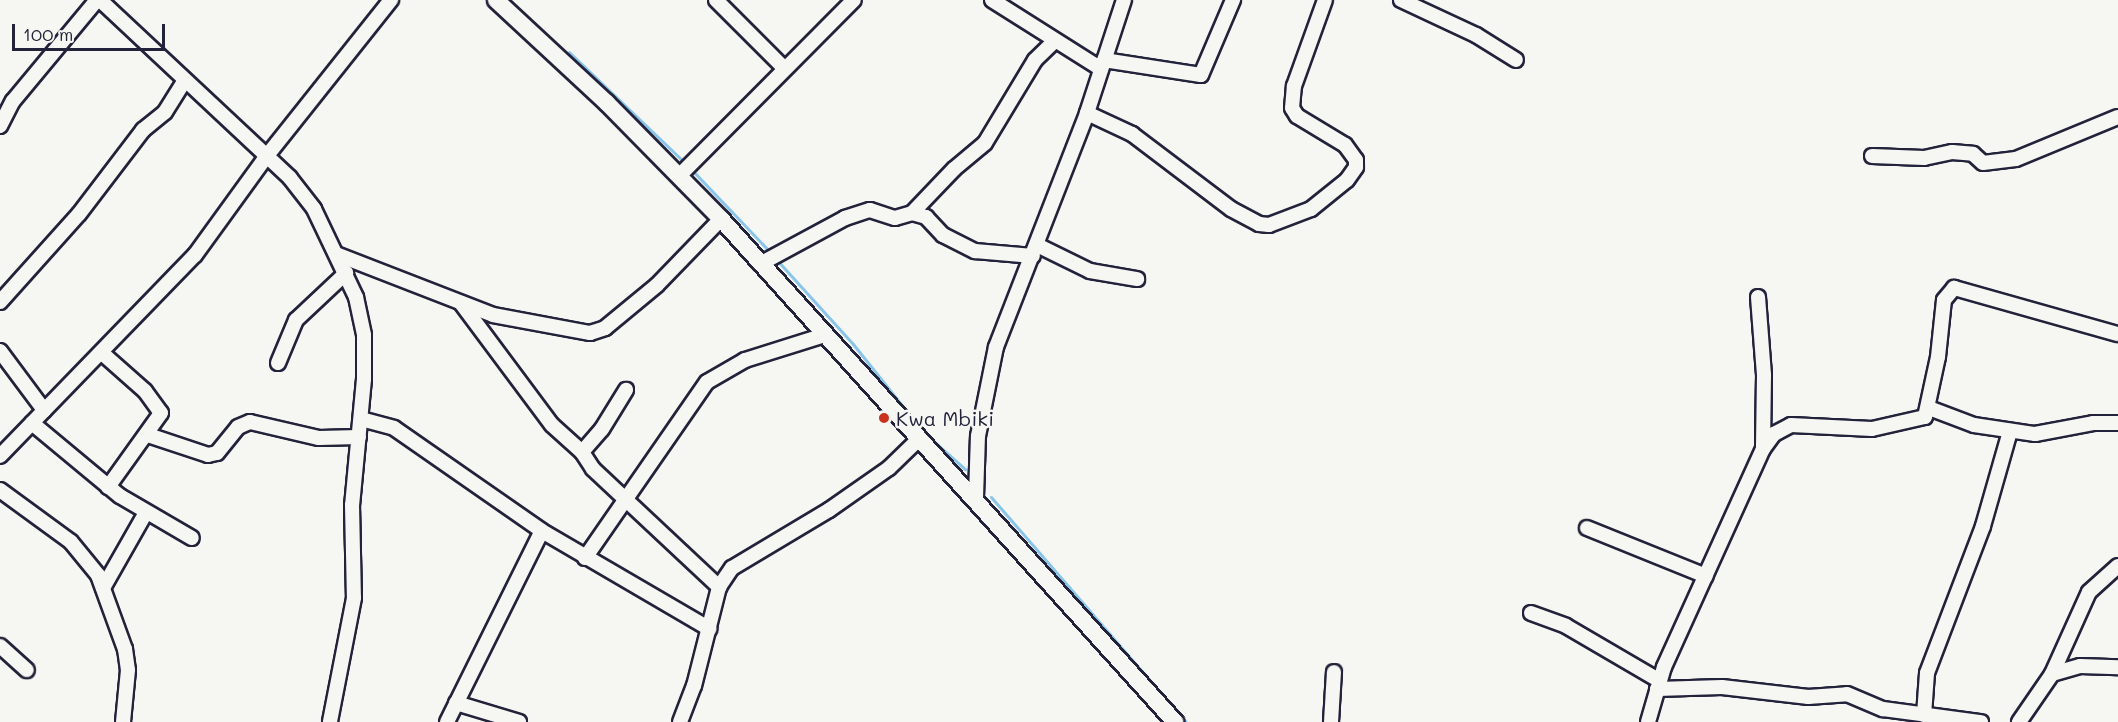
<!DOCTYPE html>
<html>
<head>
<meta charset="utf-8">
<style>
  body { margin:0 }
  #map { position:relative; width:2118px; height:722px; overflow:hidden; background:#f6f6f2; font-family:Mali,sans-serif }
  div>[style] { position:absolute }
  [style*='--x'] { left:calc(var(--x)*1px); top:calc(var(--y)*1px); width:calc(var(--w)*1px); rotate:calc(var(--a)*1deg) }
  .stream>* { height:3px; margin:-1.5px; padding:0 1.5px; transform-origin:1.5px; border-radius:1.5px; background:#89c6e9 }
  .roads { filter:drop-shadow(2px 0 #22223b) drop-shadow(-2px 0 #22223b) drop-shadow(0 2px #22223b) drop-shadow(0 -2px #22223b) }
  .minor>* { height:14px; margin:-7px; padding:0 7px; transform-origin:7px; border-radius:7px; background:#f6f6f2 }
  .major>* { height:16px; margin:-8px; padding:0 8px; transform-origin:8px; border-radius:8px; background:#f6f6f2 }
  .dots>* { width:16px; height:16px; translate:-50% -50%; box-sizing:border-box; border:3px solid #f6f6f2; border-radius:50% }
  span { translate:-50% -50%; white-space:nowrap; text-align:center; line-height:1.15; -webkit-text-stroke:5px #f6f6f2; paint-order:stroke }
  .poi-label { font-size:20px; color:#22223b }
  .left { translate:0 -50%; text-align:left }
  .scale { position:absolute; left:12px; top:24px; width:153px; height:27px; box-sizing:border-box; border:3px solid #22223b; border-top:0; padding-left:8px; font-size:18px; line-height:21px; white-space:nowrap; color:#22223b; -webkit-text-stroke:4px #f6f6f2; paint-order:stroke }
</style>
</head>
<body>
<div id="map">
  <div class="stream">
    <div style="--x:569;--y:52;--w:161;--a:43.7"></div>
    <div style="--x:692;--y:170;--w:116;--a:46.4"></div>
    <div style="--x:776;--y:259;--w:115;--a:47.8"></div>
    <div style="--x:853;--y:344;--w:95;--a:51.4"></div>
    <div style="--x:928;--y:436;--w:50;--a:41.7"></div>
    <div style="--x:991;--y:497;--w:298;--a:49.1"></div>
  </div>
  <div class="roads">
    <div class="minor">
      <div style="--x:100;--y:0;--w:260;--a:43.1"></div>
      <div style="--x:290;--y:178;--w:39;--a:52"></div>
      <div style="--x:314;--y:209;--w:98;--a:64.5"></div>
      <div style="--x:356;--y:297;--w:39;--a:78"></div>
      <div style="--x:364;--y:335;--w:44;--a:90"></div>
      <div style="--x:364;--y:379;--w:127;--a:95.4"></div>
      <div style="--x:352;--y:505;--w:93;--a:88.8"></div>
      <div style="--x:354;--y:598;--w:126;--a:101"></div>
      <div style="--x:716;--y:0;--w:96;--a:45"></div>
      <div style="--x:992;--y:0;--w:129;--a:32.3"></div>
      <div style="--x:1401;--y:0;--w:83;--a:25"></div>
      <div style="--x:1476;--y:35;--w:47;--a:32"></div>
      <div style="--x:1104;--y:60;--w:98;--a:8.8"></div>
      <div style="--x:1201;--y:75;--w:82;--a:-66.9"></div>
      <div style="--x:1087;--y:113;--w:50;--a:25"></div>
      <div style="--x:1132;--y:134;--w:124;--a:37.1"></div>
      <div style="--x:1231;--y:209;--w:32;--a:28"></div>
      <div style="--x:1259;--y:224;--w:10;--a:6"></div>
      <div style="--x:1269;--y:225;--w:45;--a:-20.9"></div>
      <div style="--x:1311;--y:209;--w:46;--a:-38.9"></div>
      <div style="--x:1347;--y:180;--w:16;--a:-55"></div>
      <div style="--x:1356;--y:167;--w:7;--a:-90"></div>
      <div style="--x:1356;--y:160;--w:19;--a:-126"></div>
      <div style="--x:1345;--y:145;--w:56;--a:-148.9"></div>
      <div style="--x:1297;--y:116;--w:9;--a:-122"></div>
      <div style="--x:1292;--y:108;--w:22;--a:-85"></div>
      <div style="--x:1294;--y:86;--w:91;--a:-70.2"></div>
      <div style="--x:0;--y:126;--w:28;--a:-63"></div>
      <div style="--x:13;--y:101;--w:131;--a:-50.3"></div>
      <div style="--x:1872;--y:156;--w:52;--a:2.2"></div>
      <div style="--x:1924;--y:158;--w:29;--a:-12"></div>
      <div style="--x:1952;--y:152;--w:21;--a:5"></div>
      <div style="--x:1973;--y:154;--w:13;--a:42"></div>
      <div style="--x:1983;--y:163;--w:33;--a:-7"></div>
      <div style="--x:2016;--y:159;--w:110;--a:-22.4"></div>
      <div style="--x:679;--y:176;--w:248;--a:-45.2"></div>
      <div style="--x:912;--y:213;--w:61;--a:-46.3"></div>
      <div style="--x:954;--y:169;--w:40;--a:-40"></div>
      <div style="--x:985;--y:143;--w:97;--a:-58.9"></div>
      <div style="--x:1035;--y:60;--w:28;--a:-44"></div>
      <div style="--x:1037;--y:245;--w:59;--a:26.1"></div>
      <div style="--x:1090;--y:271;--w:48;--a:9.7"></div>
      <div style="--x:336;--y:254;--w:168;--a:21.2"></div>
      <div style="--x:493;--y:315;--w:99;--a:10.5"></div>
      <div style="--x:590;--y:333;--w:16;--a:-18"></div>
      <div style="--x:605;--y:328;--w:67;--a:-39.6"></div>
      <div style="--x:657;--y:285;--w:92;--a:-45.9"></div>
      <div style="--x:760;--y:264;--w:97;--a:-28.4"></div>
      <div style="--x:845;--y:218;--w:26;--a:-18"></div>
      <div style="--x:870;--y:210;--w:26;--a:18"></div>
      <div style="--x:895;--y:218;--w:18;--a:-16"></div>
      <div style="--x:912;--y:213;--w:15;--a:16"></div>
      <div style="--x:926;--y:217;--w:25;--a:47"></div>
      <div style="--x:943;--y:235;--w:36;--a:27"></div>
      <div style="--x:975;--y:251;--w:58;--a:4.9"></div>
      <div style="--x:1758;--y:297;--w:78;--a:85.6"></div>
      <div style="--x:1764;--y:375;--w:74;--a:90.8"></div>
      <div style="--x:0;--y:302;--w:118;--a:-48.1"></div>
      <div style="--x:79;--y:214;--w:106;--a:-52.7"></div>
      <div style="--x:143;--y:130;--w:28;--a:-39"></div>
      <div style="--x:165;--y:112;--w:36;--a:-58"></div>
      <div style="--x:461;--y:303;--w:152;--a:53.3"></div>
      <div style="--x:552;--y:425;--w:40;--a:42"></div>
      <div style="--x:582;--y:452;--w:20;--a:57"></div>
      <div style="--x:593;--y:469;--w:173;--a:43.1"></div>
      <div style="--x:0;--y:351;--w:74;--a:53.3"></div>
      <div style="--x:102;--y:353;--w:57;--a:41.5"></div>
      <div style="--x:145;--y:391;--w:27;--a:54"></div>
      <div style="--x:161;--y:413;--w:91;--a:125.6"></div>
      <div style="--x:278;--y:363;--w:47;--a:-67.3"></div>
      <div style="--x:296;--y:320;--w:69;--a:-43.2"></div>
      <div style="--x:1929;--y:408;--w:48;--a:20.7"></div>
      <div style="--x:1974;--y:425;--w:62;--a:8.4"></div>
      <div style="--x:2035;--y:434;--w:59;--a:-10.7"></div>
      <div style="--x:2093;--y:423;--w:25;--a:0"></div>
      <div style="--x:361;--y:419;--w:34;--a:15"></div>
      <div style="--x:394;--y:428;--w:180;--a:34.8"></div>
      <div style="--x:542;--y:531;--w:194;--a:30.3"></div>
      <div style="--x:32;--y:423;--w:114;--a:39.7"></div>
      <div style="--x:120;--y:496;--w:83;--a:30.3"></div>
      <div style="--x:148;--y:435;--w:63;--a:18.4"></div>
      <div style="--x:208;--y:455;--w:9;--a:-13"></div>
      <div style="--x:217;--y:453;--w:33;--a:-51"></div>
      <div style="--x:238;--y:427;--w:13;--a:-23"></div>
      <div style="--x:250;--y:422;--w:71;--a:13.1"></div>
      <div style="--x:319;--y:438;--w:40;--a:-1.4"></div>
      <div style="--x:582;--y:452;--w:30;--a:-49"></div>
      <div style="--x:602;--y:429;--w:46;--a:-58.4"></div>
      <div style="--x:0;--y:456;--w:280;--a:-45.9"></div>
      <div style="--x:195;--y:255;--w:121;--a:-54.1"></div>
      <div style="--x:266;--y:157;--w:201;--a:-51.5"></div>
      <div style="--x:0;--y:490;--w:88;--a:36.2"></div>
      <div style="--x:71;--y:542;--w:43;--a:50.7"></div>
      <div style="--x:98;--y:575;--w:79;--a:70"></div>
      <div style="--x:125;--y:649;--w:21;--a:82"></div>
      <div style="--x:128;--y:670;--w:52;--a:95.5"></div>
      <div style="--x:976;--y:498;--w:62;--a:-88.2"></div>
      <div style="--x:978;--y:436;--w:91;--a:-78.6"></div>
      <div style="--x:996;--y:347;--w:251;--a:-68.7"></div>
      <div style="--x:1087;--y:113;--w:119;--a:-71.9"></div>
      <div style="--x:1587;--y:528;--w:128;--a:22"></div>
      <div style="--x:585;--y:558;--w:214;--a:-55.3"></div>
      <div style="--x:707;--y:382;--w:44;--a:-30.1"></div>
      <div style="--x:745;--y:360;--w:84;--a:-17.4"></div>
      <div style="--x:103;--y:588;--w:85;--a:-60.4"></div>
      <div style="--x:1531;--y:613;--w:37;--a:20"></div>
      <div style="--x:1566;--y:626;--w:109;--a:30.3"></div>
      <div style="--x:0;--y:646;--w:36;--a:42"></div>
      <div style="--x:2052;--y:674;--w:29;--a:-16"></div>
      <div style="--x:2080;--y:666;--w:38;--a:2"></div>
      <div style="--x:1657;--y:689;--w:65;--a:-1.8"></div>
      <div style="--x:1722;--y:687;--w:87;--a:6.6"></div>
      <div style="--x:1808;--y:697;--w:39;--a:-4"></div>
      <div style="--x:1847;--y:694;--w:39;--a:23"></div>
      <div style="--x:1883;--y:709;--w:99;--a:7.6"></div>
      <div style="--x:456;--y:703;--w:66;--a:16.8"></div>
      <div style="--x:1924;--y:715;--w:42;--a:-85.9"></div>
      <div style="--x:1927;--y:673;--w:157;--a:-69.1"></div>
      <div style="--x:1983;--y:526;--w:99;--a:-74.1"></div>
      <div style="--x:447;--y:722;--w:213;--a:-63.6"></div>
      <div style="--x:680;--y:722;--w:39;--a:-69"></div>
      <div style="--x:694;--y:686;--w:102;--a:-75.8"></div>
      <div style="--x:719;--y:587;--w:23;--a:-56"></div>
      <div style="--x:732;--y:568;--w:113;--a:-30.9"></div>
      <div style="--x:829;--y:510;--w:73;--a:-35"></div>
      <div style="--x:889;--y:468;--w:43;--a:-44.1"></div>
      <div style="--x:1331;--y:722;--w:50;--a:-86.6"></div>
      <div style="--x:1648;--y:722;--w:57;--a:-73.8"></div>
      <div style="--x:1664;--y:667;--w:239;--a:-65.6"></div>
      <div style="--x:1763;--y:449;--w:19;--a:-54"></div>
      <div style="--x:1774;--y:434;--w:19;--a:-28"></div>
      <div style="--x:1791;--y:425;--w:81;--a:2.8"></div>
      <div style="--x:1872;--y:429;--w:54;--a:-12.8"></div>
      <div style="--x:1925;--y:417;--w:61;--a:-77.8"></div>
      <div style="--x:1938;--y:357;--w:57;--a:-84"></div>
      <div style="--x:1944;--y:300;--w:16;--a:-50"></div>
      <div style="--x:1954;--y:288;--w:170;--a:15.7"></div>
      <div style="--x:2019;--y:722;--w:58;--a:-55.5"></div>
      <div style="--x:2052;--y:674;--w:90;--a:-65.7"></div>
      <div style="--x:2089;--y:592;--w:39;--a:-42"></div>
    </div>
    <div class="major">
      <div style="--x:496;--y:0;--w:151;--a:42.9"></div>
      <div style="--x:607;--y:103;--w:163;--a:45.5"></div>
      <div style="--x:721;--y:219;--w:678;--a:47.93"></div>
    </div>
  </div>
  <div class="dots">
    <div style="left:884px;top:418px;background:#c8321e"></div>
  </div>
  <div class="poi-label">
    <span class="left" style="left:896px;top:418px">Kwa Mbiki</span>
  </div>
  <div class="scale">100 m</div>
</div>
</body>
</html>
